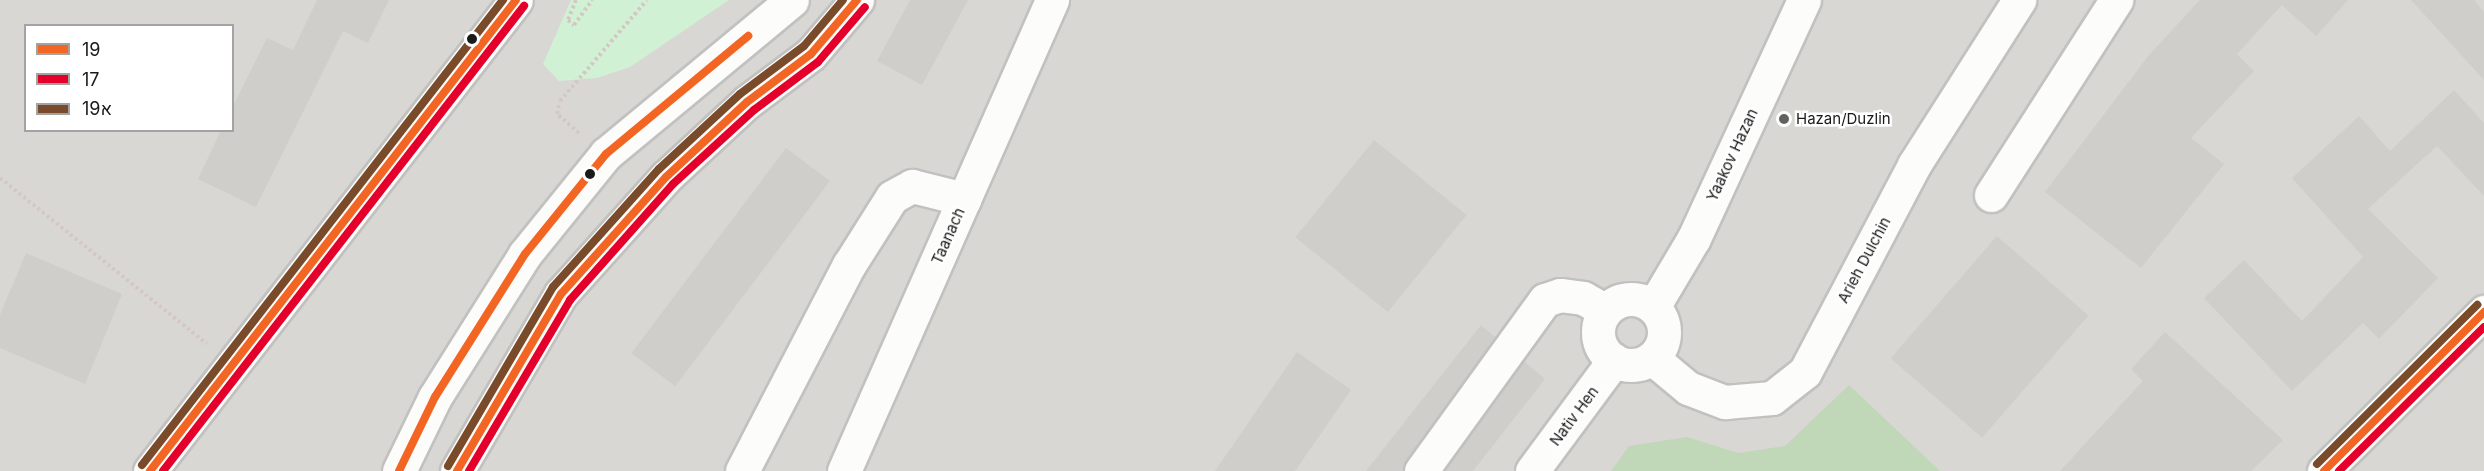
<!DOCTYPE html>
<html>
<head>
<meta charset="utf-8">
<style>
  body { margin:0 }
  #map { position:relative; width:2484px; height:471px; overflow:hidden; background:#e9e8e3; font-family:Inter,Heebo,sans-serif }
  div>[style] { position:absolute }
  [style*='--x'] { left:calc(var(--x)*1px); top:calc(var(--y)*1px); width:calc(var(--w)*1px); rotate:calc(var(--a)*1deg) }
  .residential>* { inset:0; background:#d8d7d4 }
  .forest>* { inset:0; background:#c0d8b8 }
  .park>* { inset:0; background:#d0f1d4 }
  .building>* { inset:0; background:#cfceca; transform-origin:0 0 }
  .path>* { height:4px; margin-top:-2px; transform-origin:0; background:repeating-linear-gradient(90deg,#d5c8c4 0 3px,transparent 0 6px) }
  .roads { filter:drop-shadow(2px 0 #c1c1bf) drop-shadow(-2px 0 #c1c1bf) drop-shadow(0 2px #c1c1bf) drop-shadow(0 -2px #c1c1bf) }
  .minor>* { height:33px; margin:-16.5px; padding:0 16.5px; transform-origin:16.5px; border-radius:16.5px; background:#fcfcfb }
  .minor>.ring { margin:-16.5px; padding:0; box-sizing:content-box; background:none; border:33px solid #fcfcfb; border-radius:50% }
  .bus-1>* { height:8px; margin:-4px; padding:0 4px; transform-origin:4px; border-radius:4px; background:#f26522 }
  .bus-2>* { height:8px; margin:-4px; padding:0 4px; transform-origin:4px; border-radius:4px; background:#e4002b }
  .bus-3>* { height:8px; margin:-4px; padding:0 4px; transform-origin:4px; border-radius:4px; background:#7a4b2a }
  .dots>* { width:16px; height:16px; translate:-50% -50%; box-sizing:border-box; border:3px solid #fff; border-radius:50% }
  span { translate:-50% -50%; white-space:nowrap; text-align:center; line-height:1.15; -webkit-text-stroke:5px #fff; paint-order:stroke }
  .poi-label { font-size:15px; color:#1a1a1a }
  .left { translate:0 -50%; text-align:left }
  .street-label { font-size:15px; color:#1a1a1a }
  .legend { position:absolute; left:24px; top:24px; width:210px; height:108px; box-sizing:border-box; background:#fff; border:2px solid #a3a3a3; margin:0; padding:8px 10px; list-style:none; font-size:18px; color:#1a1a1a }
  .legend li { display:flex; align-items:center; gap:12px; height:30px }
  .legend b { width:30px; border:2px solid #a3a3a3 }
</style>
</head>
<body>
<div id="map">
  <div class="residential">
    <div style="clip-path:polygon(evenodd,0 0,2484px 0,2484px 471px,0 471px,0 0,26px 26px,232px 26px,232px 130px,26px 130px,26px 26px)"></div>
  </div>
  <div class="forest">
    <div style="clip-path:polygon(1849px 385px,1940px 471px,1611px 471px,1629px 446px,1687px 437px,1738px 453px,1785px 446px)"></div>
  </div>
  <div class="park">
    <div style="clip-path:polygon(571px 0,729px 0,630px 67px,597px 78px,559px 81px,543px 64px)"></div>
  </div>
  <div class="building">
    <div style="clip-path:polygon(317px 0,389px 0,368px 43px,343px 31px,256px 207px,198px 179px,221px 130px,232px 130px,232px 108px,267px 38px,293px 50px)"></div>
    <div style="clip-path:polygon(910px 0,968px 0,922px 85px,877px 61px)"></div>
    <div style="clip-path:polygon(2200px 0,2348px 0,2316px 36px,2282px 5px,2237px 54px,2254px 71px,2191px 138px,2224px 164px,2141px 268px,2045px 192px,2149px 55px)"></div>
    <div style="clip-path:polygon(2411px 0,2474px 0,2484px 12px,2484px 80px)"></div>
    <div style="clip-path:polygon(2454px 90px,2484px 123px,2484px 196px,2437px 146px,2368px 209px,2438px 278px,2379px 339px,2363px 323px,2292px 391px,2204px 298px,2244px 260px,2302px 321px,2363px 257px,2292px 178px,2359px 116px,2390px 151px)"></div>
    <div style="left:1374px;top:140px;width:119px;height:125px;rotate:39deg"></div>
    <div style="left:786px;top:148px;width:55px;height:257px;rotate:37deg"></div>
    <div style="left:1997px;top:236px;width:121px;height:162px;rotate:41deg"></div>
    <div style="clip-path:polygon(26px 253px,122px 294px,85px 384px,0 348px,0 315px)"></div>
    <div style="clip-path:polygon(1481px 325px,1495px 337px,1403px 471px,1366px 471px)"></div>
    <div style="clip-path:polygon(2165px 332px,2283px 440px,2251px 471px,2060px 471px,2143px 381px,2131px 369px)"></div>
    <div style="clip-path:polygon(1297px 352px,1351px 390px,1295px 471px,1215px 471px)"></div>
    <div style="clip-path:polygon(1524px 361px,1545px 379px,1473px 471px,1444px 471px)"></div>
  </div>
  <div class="path">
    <div style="--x:576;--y:0;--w:22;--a:112"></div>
    <div style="--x:568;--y:20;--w:8;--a:40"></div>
    <div style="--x:574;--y:25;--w:31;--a:-54"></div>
    <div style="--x:579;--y:133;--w:29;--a:-139"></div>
    <div style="--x:557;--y:114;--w:13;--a:-77"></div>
    <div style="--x:560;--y:101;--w:133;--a:-49.3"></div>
    <div style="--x:0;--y:178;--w:265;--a:38.7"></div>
  </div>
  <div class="roads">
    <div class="minor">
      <div style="--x:1991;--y:195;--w:232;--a:-57.3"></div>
      <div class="ring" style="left:1598px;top:299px;width:33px;height:33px"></div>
      <div style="--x:1653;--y:307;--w:80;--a:-59.3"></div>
      <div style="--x:1694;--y:238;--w:262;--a:-65.2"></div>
      <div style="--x:1652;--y:358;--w:47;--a:39.8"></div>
      <div style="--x:1688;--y:388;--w:40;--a:21"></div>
      <div style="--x:1725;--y:402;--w:47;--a:-4.9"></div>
      <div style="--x:1772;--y:398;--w:42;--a:-38.2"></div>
      <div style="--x:1805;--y:372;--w:234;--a:-62.2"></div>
      <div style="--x:1914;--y:165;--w:196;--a:-57.5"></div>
      <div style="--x:150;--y:471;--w:596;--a:-52.15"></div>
      <div style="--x:399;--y:471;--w:82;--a:-64.1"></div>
      <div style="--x:435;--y:397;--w:169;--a:-57.8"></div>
      <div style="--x:525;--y:254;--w:129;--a:-51"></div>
      <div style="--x:606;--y:154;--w:241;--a:-39.6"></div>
      <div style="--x:457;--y:471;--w:205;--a:-59.6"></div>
      <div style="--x:561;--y:294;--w:157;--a:-48.1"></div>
      <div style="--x:666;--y:177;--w:110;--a:-42.8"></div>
      <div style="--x:747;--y:102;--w:80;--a:-36.9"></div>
      <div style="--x:811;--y:54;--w:71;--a:-49.6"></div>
      <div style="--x:742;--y:471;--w:232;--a:-62.6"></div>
      <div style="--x:849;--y:265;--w:80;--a:-57.7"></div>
      <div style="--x:892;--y:197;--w:23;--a:-29"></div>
      <div style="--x:912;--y:186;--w:54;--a:14"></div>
      <div style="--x:844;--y:471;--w:515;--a:-66.17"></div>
      <div style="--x:1421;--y:471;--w:211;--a:-54.1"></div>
      <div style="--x:1545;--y:300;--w:16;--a:-18"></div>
      <div style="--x:1560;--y:295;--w:23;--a:7"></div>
      <div style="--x:1583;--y:298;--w:26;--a:29"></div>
      <div style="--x:1532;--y:471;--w:138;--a:-53.5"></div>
      <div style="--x:2324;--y:471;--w:226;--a:-44.8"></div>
    </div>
  </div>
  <div class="bus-1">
    <div style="--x:150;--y:471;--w:596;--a:-52.15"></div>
    <div style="--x:399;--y:471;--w:82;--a:-64.1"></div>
    <div style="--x:435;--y:397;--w:169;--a:-57.8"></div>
    <div style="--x:525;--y:254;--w:129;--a:-51"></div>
    <div style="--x:606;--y:154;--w:185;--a:-39.7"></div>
    <div style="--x:457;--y:471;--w:205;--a:-59.6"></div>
    <div style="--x:561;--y:294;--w:157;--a:-48.1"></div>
    <div style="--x:666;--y:177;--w:110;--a:-42.8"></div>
    <div style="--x:747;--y:102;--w:80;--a:-36.9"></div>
    <div style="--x:811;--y:54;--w:71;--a:-49.6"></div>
    <div style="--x:2324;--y:471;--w:226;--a:-44.8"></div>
  </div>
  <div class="bus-2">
    <div style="--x:163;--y:471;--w:589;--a:-52.18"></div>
    <div style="--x:469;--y:471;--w:199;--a:-59.4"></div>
    <div style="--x:570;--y:300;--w:155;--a:-48.4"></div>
    <div style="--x:673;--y:184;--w:110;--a:-42.4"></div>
    <div style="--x:754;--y:110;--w:80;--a:-36.9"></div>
    <div style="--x:818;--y:62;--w:72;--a:-49.5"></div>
    <div style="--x:2339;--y:471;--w:204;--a:-44.8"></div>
  </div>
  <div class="bus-3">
    <div style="--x:2317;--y:464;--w:226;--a:-44.8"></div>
    <div style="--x:142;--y:465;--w:589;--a:-52.18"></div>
    <div style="--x:448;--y:466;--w:208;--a:-59.6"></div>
    <div style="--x:553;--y:287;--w:159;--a:-48.1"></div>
    <div style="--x:659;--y:169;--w:110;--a:-42.8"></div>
    <div style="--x:740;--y:94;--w:80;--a:-36.9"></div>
    <div style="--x:804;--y:46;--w:60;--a:-49.7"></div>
  </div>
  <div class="dots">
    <div style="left:472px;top:39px;background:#1a1a1a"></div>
    <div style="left:1784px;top:119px;background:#626260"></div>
    <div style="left:590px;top:174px;background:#1a1a1a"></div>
  </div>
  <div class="poi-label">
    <span class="left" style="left:1796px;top:119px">Hazan/Duzlin</span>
  </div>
  <div class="street-label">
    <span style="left:1732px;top:155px;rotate:-65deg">Yaakov Hazan</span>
    <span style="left:948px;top:236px;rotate:-66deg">Taanach</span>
    <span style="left:1864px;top:260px;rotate:-62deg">Arieh Dulchin</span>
    <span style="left:1574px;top:416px;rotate:-53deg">Nativ Hen</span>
  </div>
  <ul class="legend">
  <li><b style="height:8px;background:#f26522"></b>19</li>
  <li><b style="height:8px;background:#e4002b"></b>17</li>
  <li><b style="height:8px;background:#7a4b2a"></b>19א</li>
  </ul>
</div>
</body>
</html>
